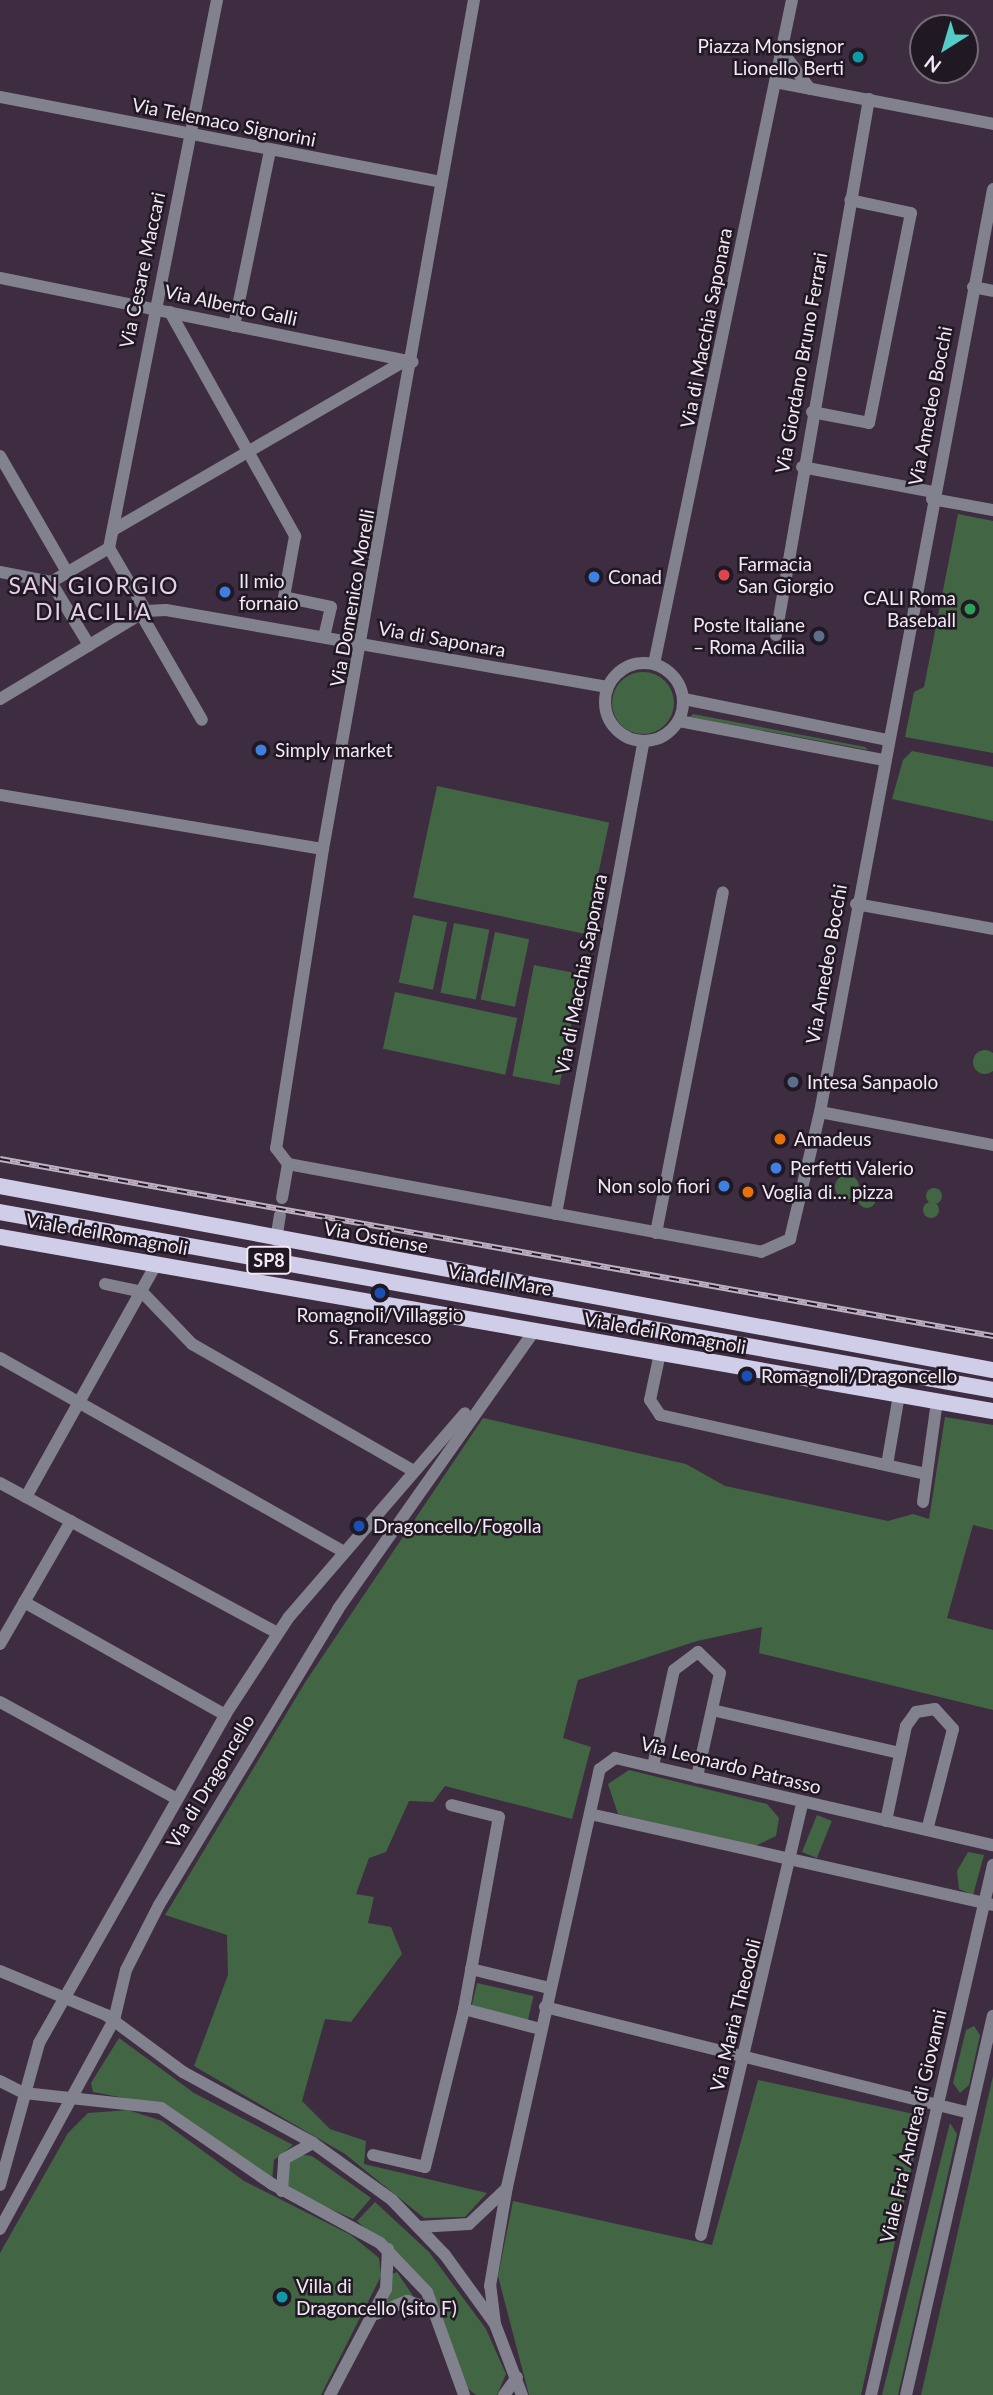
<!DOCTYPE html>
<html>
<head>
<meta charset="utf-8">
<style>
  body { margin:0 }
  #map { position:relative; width:993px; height:2395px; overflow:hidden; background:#3e2c41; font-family:Lato,sans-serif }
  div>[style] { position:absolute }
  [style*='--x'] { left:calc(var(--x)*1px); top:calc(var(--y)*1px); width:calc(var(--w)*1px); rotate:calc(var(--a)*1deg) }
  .green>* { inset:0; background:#426643; transform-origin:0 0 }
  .round { border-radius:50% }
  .minor>* { height:12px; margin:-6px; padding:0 6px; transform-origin:6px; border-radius:6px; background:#82818e }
  .minor>.ring { margin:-6px; padding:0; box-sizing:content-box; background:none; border:12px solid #82818e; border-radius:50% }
  .major>* { height:16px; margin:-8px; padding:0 8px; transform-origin:8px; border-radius:8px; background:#d0cde8 }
  .rail>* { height:6px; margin-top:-3px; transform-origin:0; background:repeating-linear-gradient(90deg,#201822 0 10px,#bdb0c0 0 20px); box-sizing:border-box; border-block:2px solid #bdb0c0 }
  .dots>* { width:19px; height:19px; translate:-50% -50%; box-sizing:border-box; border:4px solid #201822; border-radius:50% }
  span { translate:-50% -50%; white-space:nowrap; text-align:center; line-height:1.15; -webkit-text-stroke:5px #201822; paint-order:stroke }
  .shield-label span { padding:2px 5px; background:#201822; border:2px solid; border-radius:5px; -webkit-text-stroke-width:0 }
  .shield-label { font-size:18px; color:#f3e8f5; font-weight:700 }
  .poi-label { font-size:19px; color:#f3e8f5 }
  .right { translate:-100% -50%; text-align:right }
  .left { translate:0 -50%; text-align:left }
  .street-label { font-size:19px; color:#f3e8f5 }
  .quarter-label { font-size:23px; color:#e6cfe9; letter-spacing:2px }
  .north { position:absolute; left:909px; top:14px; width:70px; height:70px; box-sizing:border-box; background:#201822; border:2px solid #746b76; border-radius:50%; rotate:217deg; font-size:19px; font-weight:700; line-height:28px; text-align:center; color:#f3e8f5 }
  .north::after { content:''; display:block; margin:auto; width:24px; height:32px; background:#54cdc8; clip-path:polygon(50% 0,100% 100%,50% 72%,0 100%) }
</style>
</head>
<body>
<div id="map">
  <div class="green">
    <div style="clip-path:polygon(958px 514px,993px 521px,993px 753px,905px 737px,914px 692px,924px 687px)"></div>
    <div class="round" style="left:612px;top:672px;width:62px;height:62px"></div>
    <div style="clip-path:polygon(693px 714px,865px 747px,868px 750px,690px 717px)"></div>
    <div style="clip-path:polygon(912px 751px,993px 767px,993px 821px,892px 799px,903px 760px)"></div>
    <div style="left:437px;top:786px;width:176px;height:114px;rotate:12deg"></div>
    <div style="left:413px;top:915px;width:35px;height:69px;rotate:12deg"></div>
    <div style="left:454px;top:923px;width:36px;height:71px;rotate:11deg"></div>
    <div style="left:495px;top:932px;width:35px;height:69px;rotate:12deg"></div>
    <div style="left:534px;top:965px;width:48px;height:113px;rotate:11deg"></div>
    <div style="left:395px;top:992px;width:125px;height:58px;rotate:12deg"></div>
    <div class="round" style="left:973px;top:1050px;width:24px;height:24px"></div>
    <div class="round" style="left:835px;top:1175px;width:24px;height:24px"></div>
    <div class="round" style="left:926px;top:1188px;width:16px;height:16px"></div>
    <div class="round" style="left:858px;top:1190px;width:18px;height:18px"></div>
    <div class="round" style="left:923px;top:1202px;width:16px;height:16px"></div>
    <div style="clip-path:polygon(945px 1417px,993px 1425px,993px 1530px,973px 1525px,947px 1618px,993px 1630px,993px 1710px,759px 1653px,762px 1627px,697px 1641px,578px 1680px,563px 1738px,591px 1747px,572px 1819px,445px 1786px,433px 1802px,409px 1801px,386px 1852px,369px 1858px,356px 1894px,374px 1897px,368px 1923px,391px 1927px,402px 1954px,351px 2022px,325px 2019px,302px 2101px,330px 2129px,366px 2141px,364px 2164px,487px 2193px,465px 2217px,424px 2218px,345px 2154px,194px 2066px,228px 1975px,227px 1935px,165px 1915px,306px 1681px,483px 1418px,686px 1464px,725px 1486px,888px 1521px,913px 1514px,929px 1519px)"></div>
    <div style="clip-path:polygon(629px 1770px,767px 1804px,779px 1818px,776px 1836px,755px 1846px,618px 1814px,608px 1784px)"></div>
    <div style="left:817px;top:1815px;width:16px;height:40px;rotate:22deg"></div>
    <div style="clip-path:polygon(968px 1852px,984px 1855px,973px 1895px,959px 1889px,957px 1871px)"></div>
    <div style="left:477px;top:1983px;width:58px;height:25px;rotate:13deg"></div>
    <div style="clip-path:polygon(974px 2026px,980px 2035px,969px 2085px,960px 2093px,953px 2083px,966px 2030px)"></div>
    <div style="clip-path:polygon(119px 2038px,194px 2093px,293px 2145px,274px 2160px,272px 2182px,156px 2104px,93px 2092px,91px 2083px)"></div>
    <div style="clip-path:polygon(993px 2076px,993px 2395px,921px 2395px)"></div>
    <div style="clip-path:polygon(758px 2080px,923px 2116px,861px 2395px,529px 2395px,498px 2276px,513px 2201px,712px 2245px)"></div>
    <div style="clip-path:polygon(128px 2110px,162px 2121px,244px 2181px,351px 2235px,379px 2258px,381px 2276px,321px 2395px,0 2395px,0 2253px,68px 2133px,88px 2113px)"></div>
    <div style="clip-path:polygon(950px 2123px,957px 2134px,898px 2395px,882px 2395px)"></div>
    <div style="clip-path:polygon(299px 2154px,312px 2156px,371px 2198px,353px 2219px,288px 2190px,287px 2163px)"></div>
    <div style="clip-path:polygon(375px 2202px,429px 2252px,486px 2329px,506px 2374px,497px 2395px,476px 2395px,466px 2387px,422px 2279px,357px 2221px)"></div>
    <div style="clip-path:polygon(397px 2272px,415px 2299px,386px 2303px,392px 2274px)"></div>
  </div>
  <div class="minor">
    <div style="--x:474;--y:0;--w:862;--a:100.08"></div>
    <div style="--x:323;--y:849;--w:303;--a:98.9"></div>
    <div style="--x:276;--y:1148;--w:20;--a:53"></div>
    <div style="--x:288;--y:1164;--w:481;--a:10.5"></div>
    <div style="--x:761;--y:1252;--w:32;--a:-24"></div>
    <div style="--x:790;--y:1239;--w:130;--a:-76.7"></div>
    <div style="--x:820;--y:1112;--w:939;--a:-79.38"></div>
    <div style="--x:782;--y:51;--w:47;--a:53.6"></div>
    <div style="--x:775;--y:82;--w:222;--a:10.9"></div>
    <div style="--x:0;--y:97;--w:449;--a:10.9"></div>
    <div style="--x:0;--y:278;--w:421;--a:11.5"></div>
    <div style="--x:973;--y:287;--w:20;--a:11"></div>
    <div style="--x:170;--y:312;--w:257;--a:60.8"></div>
    <div style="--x:295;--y:536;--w:62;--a:100.2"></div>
    <div style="--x:284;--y:597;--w:48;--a:12"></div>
    <div style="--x:331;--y:607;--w:31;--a:103"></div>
    <div style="--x:234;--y:326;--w:179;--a:-78.4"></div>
    <div style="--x:812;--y:412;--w:58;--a:10.9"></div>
    <div style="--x:869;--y:423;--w:214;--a:-78.7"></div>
    <div style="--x:911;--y:213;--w:62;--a:-168"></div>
    <div style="--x:0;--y:456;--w:134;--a:60"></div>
    <div style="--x:802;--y:467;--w:133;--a:10.8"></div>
    <div style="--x:932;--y:499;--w:62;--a:10.2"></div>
    <div style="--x:113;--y:530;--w:337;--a:-30.1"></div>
    <div style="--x:109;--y:548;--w:559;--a:-78.85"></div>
    <div style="--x:0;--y:572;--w:52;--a:11.1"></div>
    <div style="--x:51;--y:582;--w:67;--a:-30.4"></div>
    <div style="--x:109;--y:548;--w:73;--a:59.6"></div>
    <div style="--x:51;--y:582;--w:74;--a:58.9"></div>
    <div style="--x:141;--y:614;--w:122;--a:60.1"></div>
    <div style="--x:776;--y:635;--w:544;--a:-80.16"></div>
    <div class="ring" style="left:605px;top:663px;width:66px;height:66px"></div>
    <div style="--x:654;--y:664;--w:678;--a:-78.26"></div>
    <div style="--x:0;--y:699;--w:170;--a:-31.1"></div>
    <div style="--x:146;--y:611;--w:20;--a:-3"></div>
    <div style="--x:166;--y:610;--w:448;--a:9.9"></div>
    <div style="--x:684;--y:699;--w:207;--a:11.4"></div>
    <div style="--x:679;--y:721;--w:209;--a:10.8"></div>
    <div style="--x:0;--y:795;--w:327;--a:9.5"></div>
    <div style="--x:856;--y:904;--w:139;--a:10.3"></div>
    <div style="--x:820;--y:1112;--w:176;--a:10.8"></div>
    <div style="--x:282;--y:1198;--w:35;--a:-80"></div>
    <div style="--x:556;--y:1214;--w:481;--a:-79.5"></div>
    <div style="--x:656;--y:1233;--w:347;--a:-78.9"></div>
    <div style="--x:276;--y:1240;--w:25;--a:-81"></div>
    <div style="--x:105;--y:1284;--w:38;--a:12"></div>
    <div style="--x:142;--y:1292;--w:72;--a:46.1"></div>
    <div style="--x:192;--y:1344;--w:254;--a:29.8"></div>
    <div style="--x:660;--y:1353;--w:48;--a:102"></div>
    <div style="--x:650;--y:1400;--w:18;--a:56"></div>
    <div style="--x:660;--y:1415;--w:273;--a:12.5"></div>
    <div style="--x:0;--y:1358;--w:395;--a:29.4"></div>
    <div style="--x:887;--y:1465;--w:71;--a:-80.3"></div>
    <div style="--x:0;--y:1483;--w:315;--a:28.4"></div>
    <div style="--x:26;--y:1497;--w:268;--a:-60.8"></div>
    <div style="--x:923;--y:1502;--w:102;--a:-82.1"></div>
    <div style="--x:24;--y:1602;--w:231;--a:29.3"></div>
    <div style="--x:0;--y:1644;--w:142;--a:-60"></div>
    <div style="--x:0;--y:1702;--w:202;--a:28.7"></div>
    <div style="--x:712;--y:1710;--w:193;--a:12.9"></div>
    <div style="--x:653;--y:1766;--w:98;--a:-77.7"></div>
    <div style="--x:674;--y:1670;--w:30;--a:-37"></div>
    <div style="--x:698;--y:1652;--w:30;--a:44"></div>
    <div style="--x:720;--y:1673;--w:107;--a:102.5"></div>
    <div style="--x:590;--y:1814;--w:413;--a:12.7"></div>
    <div style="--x:886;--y:1821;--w:97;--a:-78.1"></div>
    <div style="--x:906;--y:1726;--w:17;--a:-54"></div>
    <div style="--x:916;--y:1712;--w:19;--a:-9"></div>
    <div style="--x:935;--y:1709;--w:27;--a:48"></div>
    <div style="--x:953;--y:1729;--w:104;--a:104.4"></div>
    <div style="--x:471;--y:1969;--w:80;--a:13.7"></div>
    <div style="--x:0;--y:1971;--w:115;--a:22.5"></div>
    <div style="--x:106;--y:2015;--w:96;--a:36.5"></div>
    <div style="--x:183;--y:2072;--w:148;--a:28.6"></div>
    <div style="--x:313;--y:2143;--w:97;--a:35.8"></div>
    <div style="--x:392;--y:2200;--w:76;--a:46.1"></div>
    <div style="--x:445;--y:2255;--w:85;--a:54.1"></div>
    <div style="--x:495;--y:2324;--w:76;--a:69.2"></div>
    <div style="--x:545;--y:2007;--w:438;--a:14"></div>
    <div style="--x:464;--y:2009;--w:79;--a:14.7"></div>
    <div style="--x:0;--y:2081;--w:27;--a:27"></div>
    <div style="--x:24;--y:2093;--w:138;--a:6.2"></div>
    <div style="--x:161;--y:2108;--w:135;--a:34.4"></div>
    <div style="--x:272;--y:2184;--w:123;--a:28.6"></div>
    <div style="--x:380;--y:2243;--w:68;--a:46.2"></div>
    <div style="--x:427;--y:2292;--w:109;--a:70.2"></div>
    <div style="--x:373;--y:2155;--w:53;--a:13"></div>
    <div style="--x:425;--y:2167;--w:163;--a:-76.1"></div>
    <div style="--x:464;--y:2009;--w:195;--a:-79.7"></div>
    <div style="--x:499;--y:1817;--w:49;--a:-166"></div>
    <div style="--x:0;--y:2185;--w:147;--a:-74.6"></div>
    <div style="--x:39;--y:2043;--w:377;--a:-60.4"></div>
    <div style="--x:225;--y:1715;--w:117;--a:-56.9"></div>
    <div style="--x:289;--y:1617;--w:269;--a:-49.2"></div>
    <div style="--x:282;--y:2191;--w:32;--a:-86"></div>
    <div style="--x:284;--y:2159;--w:33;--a:-29"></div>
    <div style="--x:419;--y:2227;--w:50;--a:-3.4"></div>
    <div style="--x:469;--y:2224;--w:50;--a:-43.4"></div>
    <div style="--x:0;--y:2229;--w:238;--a:-61.4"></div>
    <div style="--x:114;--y:2020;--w:51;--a:-76.5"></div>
    <div style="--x:126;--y:1970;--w:73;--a:-63.1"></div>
    <div style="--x:159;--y:1905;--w:346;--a:-58.8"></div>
    <div style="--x:338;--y:1609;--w:340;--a:-54.8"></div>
    <div style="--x:701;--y:2235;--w:444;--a:-76.8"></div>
    <div style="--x:376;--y:2314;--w:34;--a:-23"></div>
    <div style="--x:407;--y:2301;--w:28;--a:18"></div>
    <div style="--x:495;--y:2324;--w:38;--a:-97"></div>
    <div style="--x:490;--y:2286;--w:100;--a:-80.3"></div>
    <div style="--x:507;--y:2187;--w:428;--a:-77.5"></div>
    <div style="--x:600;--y:1769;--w:19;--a:-36"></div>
    <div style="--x:615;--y:1758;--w:388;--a:13"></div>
    <div style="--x:330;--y:2395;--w:120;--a:-62.2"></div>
    <div style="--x:386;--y:2289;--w:40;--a:-87.1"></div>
    <div style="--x:504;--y:2395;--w:22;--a:-54"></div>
    <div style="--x:871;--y:2395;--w:544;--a:-77.04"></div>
    <div style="--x:906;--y:2395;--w:389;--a:-77.1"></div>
  </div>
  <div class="major">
    <div style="--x:0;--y:1186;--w:1010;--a:10.5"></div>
    <div style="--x:0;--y:1212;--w:1009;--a:10.16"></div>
    <div style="--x:0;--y:1237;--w:1008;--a:9.94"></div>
  </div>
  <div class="rail">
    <div style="--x:0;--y:1159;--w:1009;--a:10.11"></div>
  </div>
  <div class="dots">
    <div style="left:858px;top:57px;background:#0f9aa8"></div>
    <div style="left:724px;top:575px;background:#e0444e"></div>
    <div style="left:594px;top:577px;background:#3f7fe0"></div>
    <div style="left:225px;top:592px;background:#3f7fe0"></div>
    <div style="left:970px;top:609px;background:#2e9e5b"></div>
    <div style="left:819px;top:636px;background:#5c6f8a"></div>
    <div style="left:261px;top:750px;background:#3f7fe0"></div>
    <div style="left:793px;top:1082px;background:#5c6f8a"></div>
    <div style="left:780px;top:1139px;background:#e8710a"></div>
    <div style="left:776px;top:1168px;background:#3f7fe0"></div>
    <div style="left:724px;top:1186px;background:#3f7fe0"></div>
    <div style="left:748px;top:1192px;background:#e8710a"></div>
    <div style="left:380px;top:1293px;background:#1a4fb4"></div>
    <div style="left:747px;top:1376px;background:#1a4fb4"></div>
    <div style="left:359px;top:1526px;background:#1a4fb4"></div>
    <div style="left:282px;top:2297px;background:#0f9aa8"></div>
  </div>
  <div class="shield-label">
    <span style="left:269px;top:1260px">SP8</span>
  </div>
  <div class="poi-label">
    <span class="right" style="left:844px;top:57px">Piazza Monsignor<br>Lionello Berti</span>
    <span class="left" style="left:738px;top:575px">Farmacia<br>San Giorgio</span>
    <span class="left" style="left:608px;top:577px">Conad</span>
    <span class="left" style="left:239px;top:592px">Il mio<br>fornaio</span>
    <span class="right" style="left:956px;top:609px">CALI Roma<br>Baseball</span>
    <span class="right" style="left:805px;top:636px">Poste Italiane<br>– Roma Acilia</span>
    <span class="left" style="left:275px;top:750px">Simply market</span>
    <span class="left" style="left:807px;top:1082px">Intesa Sanpaolo</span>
    <span class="left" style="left:794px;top:1139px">Amadeus</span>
    <span class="left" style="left:790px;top:1168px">Perfetti Valerio</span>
    <span class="right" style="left:710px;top:1186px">Non solo fiori</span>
    <span class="left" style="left:762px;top:1192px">Voglia di… pizza</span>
    <span style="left:380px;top:1326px">Romagnoli/Villaggio<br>S. Francesco</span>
    <span class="left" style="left:761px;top:1376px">Romagnoli/Dragoncello</span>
    <span class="left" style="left:373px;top:1526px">Dragoncello/Fogolla</span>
    <span class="left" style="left:296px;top:2297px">Villa di<br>Dragoncello (sito F)</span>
  </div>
  <div class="street-label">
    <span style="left:224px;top:122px;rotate:11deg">Via Telemaco Signorini</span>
    <span style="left:142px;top:270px;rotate:-78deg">Via Cesare Maccari</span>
    <span style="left:231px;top:305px;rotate:12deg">Via Alberto Galli</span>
    <span style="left:706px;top:328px;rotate:-79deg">Via di Macchia Saponara</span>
    <span style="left:801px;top:363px;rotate:-80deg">Via Giordano Bruno Ferrari</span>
    <span style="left:930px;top:406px;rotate:-79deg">Via Amedeo Bocchi</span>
    <span style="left:352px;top:598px;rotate:-80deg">Via Domenico Morelli</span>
    <span style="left:442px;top:639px;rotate:10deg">Via di Saponara</span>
    <span style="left:826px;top:964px;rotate:-80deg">Via Amedeo Bocchi</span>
    <span style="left:581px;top:974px;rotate:-79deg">Via di Macchia Saponara</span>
    <span style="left:107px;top:1234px;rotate:10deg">Viale dei Romagnoli</span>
    <span style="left:376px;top:1237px;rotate:10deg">Via Ostiense</span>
    <span style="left:500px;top:1280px;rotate:10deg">Via del Mare</span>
    <span style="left:665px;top:1333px;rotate:10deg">Viale dei Romagnoli</span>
    <span style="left:731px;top:1765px;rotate:14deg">Via Leonardo Patrasso</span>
    <span style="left:210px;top:1781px;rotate:-59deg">Via di Dragoncello</span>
    <span style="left:735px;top:2015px;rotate:-76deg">Via Maria Theodoli</span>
    <span style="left:913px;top:2126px;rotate:-77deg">Viale Fra' Andrea di Giovanni</span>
  </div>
  <div class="quarter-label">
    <span style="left:94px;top:598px">SAN GIORGIO<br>DI ACILIA</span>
  </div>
  <div class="north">N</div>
</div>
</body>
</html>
